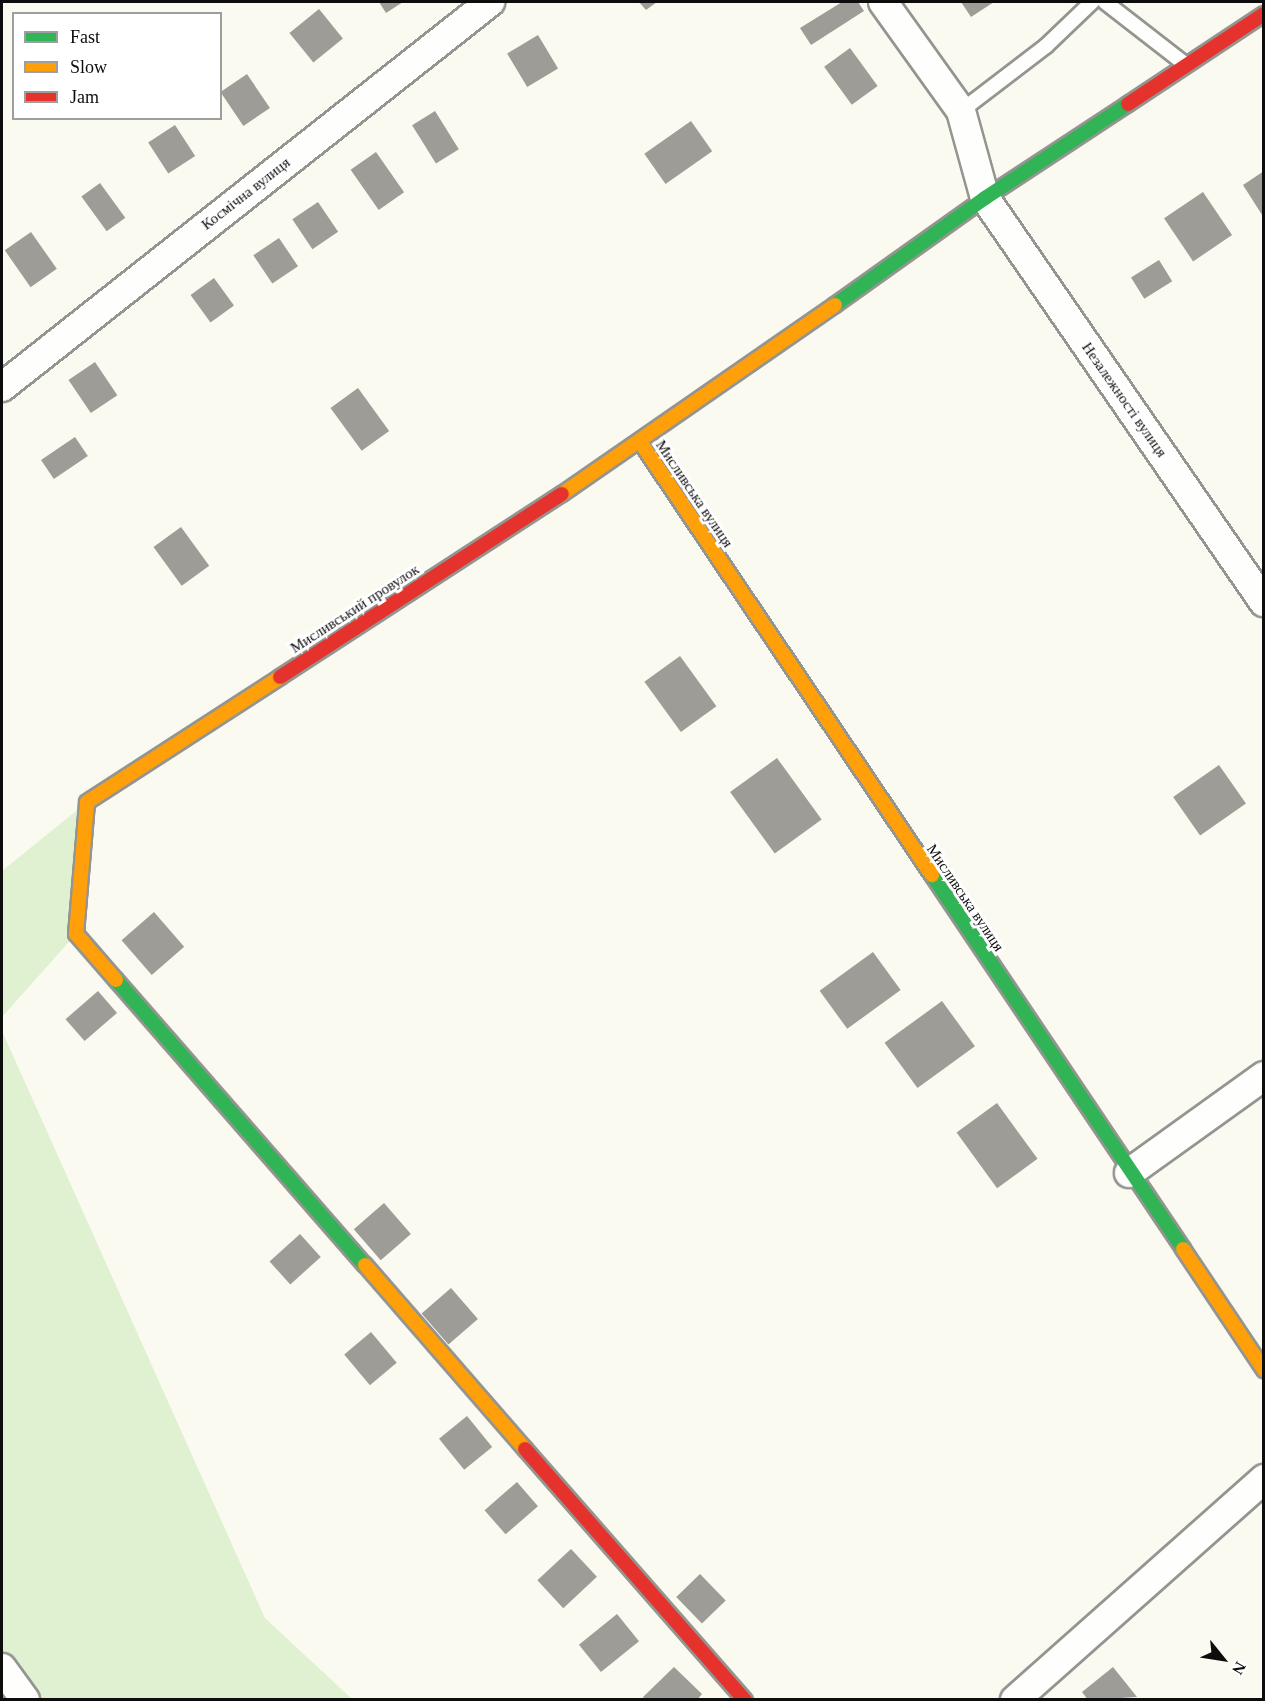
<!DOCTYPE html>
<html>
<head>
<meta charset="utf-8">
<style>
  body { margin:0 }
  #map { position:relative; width:1265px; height:1701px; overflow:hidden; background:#fbfaf1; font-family:Georgia,serif }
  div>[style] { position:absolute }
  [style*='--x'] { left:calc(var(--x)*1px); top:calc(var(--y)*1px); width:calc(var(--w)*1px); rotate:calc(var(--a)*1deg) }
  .green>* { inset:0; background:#e0f1d1 }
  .building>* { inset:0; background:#9e9c97; transform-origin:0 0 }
  .roads { filter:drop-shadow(2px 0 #949490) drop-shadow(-2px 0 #949490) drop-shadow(0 2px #949490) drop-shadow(0 -2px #949490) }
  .lane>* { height:14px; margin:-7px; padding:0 7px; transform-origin:7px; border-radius:7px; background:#fefefd }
  .street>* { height:28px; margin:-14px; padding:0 14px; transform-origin:14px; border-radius:14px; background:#fefefd }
  .fast>* { height:14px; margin:-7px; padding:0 7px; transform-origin:7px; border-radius:7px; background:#30b455 }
  .slow>* { height:14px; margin:-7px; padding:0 7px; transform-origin:7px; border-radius:7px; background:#ff9f0a }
  .jam>* { height:14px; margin:-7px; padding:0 7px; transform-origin:7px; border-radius:7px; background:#e5322d }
  span { translate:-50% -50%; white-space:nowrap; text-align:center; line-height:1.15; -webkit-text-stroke:6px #fff; paint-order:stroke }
  .street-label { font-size:15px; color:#0d0d0d }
  .frame { position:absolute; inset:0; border:3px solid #0d0d0d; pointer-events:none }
  .legend { position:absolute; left:12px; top:12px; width:210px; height:108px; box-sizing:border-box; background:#fff; border:2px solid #9e9e9e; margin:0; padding:8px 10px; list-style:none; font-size:18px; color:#0d0d0d }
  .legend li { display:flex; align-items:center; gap:12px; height:30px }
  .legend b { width:30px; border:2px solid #9e9e9e }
  .north { position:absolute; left:1193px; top:1629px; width:60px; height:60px; -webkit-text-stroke:4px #fff; paint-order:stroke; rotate:120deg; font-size:16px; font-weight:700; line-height:24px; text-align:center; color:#0d0d0d }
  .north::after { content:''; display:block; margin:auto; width:21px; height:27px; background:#0d0d0d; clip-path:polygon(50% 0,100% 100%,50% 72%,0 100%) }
</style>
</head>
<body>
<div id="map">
  <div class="green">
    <div style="clip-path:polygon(87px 802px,76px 934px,2px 1017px,2px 871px)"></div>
    <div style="clip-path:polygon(2px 1031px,265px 1618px,352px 1699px,25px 1699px,2px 1668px)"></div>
  </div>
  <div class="building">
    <div style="clip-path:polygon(379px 2px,403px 2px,386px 13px)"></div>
    <div style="clip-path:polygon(639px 2px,657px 2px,646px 10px)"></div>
    <div style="clip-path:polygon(842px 2px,858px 2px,864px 11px,811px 45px,800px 28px)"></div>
    <div style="clip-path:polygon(961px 2px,994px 2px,971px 17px)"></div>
    <div style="left:319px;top:9px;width:38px;height:38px;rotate:51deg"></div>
    <div style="left:538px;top:35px;width:39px;height:36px;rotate:59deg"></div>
    <div style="left:850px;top:48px;width:47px;height:32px;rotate:54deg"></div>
    <div style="left:247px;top:74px;width:41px;height:32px;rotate:56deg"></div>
    <div style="left:435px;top:111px;width:45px;height:27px;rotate:58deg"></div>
    <div style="left:691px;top:121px;width:37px;height:57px;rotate:55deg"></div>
    <div style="left:175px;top:125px;width:37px;height:32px;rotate:57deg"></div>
    <div style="left:376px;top:152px;width:49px;height:31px;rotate:55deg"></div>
    <div style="clip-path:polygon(1264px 171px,1264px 218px,1243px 185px)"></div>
    <div style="left:100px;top:183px;width:43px;height:23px;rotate:54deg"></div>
    <div style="left:1203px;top:192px;width:52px;height:47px;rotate:56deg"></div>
    <div style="left:318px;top:202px;width:36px;height:31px;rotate:56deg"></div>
    <div style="left:31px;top:232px;width:45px;height:32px;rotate:55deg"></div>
    <div style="left:279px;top:238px;width:34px;height:31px;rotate:56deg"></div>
    <div style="left:1159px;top:260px;width:25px;height:33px;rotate:58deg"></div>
    <div style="left:214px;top:278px;width:34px;height:29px;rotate:54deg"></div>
    <div style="left:95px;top:362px;width:40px;height:32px;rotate:56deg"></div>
    <div style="left:358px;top:388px;width:53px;height:34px;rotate:54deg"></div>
    <div style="left:75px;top:437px;width:23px;height:41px;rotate:56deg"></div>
    <div style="left:181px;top:527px;width:48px;height:34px;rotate:54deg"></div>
    <div style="left:680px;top:656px;width:62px;height:44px;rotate:54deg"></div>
    <div style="left:777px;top:758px;width:76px;height:58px;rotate:54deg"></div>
    <div style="left:1219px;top:765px;width:47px;height:56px;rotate:55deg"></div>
    <div style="left:154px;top:912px;width:46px;height:43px;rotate:49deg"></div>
    <div style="left:873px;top:952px;width:47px;height:66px;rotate:54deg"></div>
    <div style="left:98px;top:991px;width:29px;height:43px;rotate:49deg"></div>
    <div style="left:942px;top:1001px;width:56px;height:71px;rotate:54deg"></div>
    <div style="left:997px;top:1103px;width:69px;height:50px;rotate:54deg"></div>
    <div style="left:384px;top:1203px;width:41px;height:40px;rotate:49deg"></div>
    <div style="left:300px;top:1234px;width:31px;height:41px;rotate:48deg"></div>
    <div style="left:451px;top:1288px;width:41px;height:39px;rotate:49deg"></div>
    <div style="left:371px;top:1332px;width:40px;height:35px;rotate:50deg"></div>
    <div style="left:467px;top:1416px;width:40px;height:36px;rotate:51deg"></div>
    <div style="left:517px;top:1482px;width:32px;height:43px;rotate:49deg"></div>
    <div style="left:571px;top:1549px;width:38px;height:46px;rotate:47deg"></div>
    <div style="left:700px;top:1574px;width:37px;height:33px;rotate:46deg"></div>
    <div style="left:617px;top:1614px;width:35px;height:49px;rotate:51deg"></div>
    <div style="clip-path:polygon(674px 1667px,702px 1694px,697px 1700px,645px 1700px,643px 1697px)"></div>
    <div style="clip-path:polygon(1113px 1667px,1137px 1697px,1088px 1700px,1082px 1692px)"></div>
  </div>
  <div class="roads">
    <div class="lane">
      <div style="--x:1105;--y:2;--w:101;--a:37.8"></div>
      <div style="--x:961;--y:111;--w:107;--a:-37.4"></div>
      <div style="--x:1046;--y:46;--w:64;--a:-43.7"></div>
    </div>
    <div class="street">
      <div style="--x:883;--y:2;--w:134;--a:54.4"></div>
      <div style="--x:961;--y:111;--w:90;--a:74.6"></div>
      <div style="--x:985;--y:198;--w:491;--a:55.4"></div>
      <div style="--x:2;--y:387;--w:622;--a:-38.27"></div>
      <div style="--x:1129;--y:1173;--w:166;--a:-35.7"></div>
      <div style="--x:2;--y:1668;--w:39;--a:54"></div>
      <div style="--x:1015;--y:1700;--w:333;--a:-41.6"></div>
    </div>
    <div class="fast">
      <div style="--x:835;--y:305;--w:184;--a:-35.5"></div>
      <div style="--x:985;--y:198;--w:171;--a:-33.3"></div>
      <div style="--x:932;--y:875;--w:450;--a:56.1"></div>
      <div style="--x:116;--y:980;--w:378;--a:48.9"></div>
    </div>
    <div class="slow">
      <div style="--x:641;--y:443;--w:521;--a:56.04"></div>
      <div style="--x:562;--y:494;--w:332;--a:-34.7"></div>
      <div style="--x:116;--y:980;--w:61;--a:-131"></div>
      <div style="--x:76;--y:934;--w:132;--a:-85.2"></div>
      <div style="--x:87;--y:802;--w:230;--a:-32.9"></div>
      <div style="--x:1183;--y:1249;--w:146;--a:56.2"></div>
      <div style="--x:365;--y:1265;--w:244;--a:49"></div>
    </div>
    <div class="jam">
      <div style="--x:1128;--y:104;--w:163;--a:-33.5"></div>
      <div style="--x:280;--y:677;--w:336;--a:-33"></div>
      <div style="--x:525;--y:1449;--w:334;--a:48.8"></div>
    </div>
  </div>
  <div class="street-label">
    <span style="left:246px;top:194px;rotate:-38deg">Космічна вулиця</span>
    <span style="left:1124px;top:400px;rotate:55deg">Незалежності вулиця</span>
    <span style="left:694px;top:494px;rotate:56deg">Мисливська вулиця</span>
    <span style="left:355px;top:609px;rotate:-33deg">Мисливський провулок</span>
    <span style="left:965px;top:898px;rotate:56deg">Мисливська вулиця</span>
  </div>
  <div class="frame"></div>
  <ul class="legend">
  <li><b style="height:8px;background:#30b455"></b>Fast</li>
  <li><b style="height:8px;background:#ff9f0a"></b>Slow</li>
  <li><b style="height:8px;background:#e5322d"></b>Jam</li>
  </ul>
  <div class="north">N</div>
</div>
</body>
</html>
